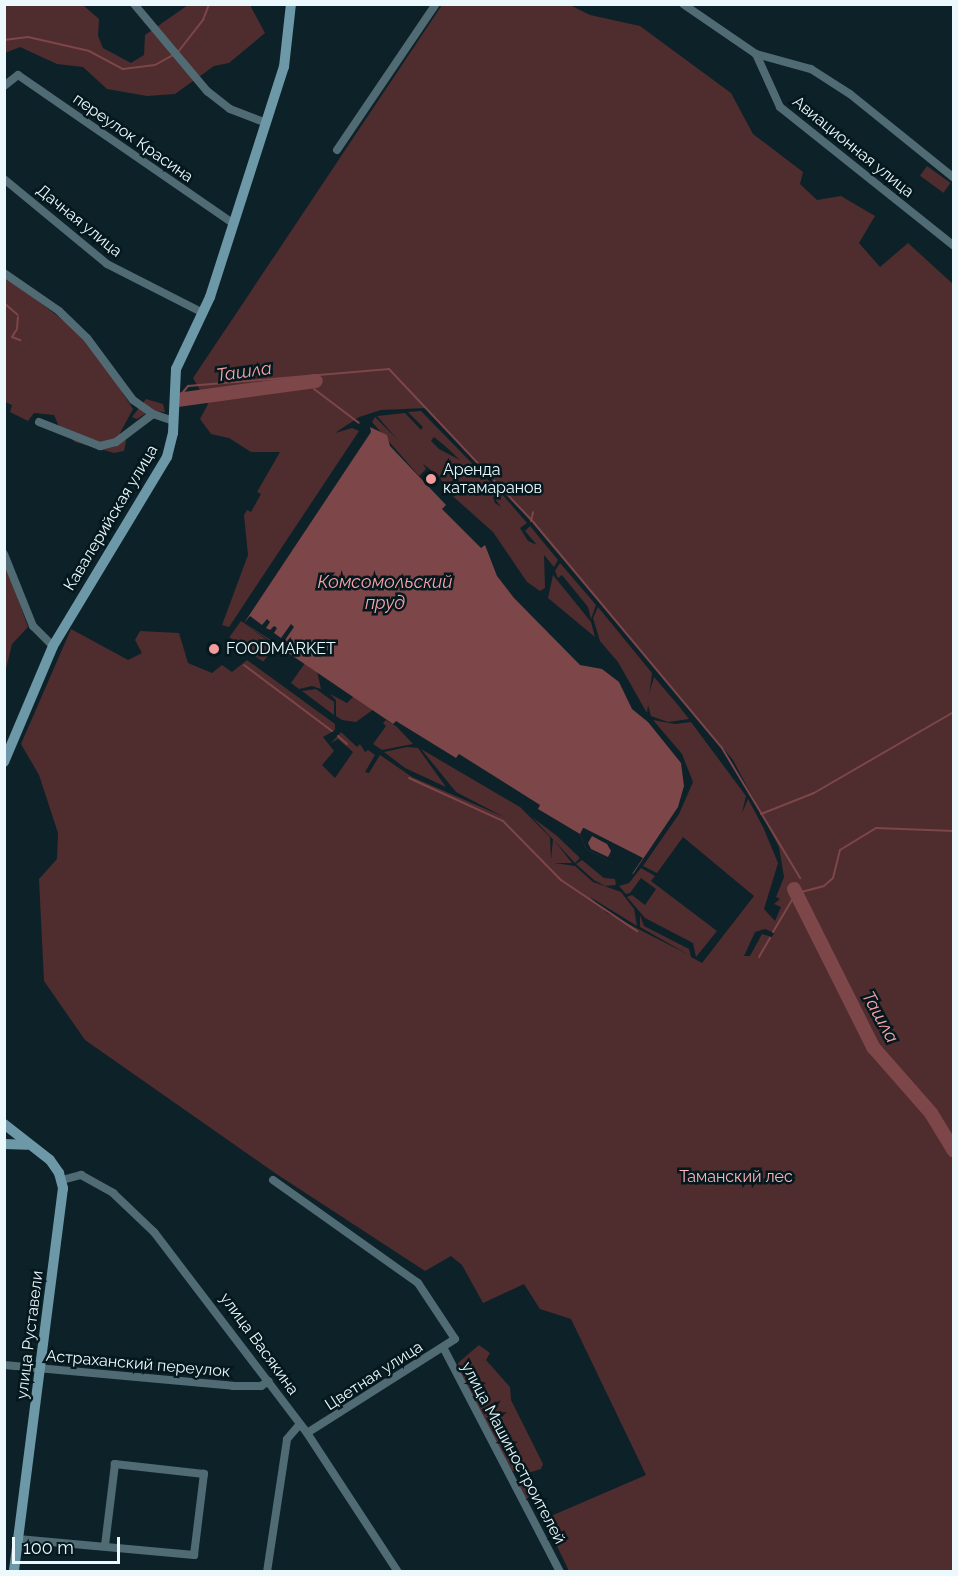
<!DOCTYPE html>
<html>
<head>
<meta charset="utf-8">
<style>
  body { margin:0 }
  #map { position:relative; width:958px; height:1576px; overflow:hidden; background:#0d2128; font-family:Raleway,sans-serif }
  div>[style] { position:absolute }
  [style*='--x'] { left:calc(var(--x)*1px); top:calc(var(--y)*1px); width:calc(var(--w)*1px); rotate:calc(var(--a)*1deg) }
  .green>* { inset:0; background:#4f2d2e; transform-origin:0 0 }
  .water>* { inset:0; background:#7d4649 }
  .pier>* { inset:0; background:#0d2128 }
  .stream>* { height:2px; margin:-1px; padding:0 1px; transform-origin:1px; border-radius:1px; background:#7d4649 }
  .river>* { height:14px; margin:-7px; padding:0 7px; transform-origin:7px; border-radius:7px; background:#7d4649 }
  .street>* { height:8px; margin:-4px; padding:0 4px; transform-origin:4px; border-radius:4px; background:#516b75 }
  .secondary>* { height:10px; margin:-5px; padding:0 5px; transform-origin:5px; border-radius:5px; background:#6d98a7 }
  .dots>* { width:16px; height:16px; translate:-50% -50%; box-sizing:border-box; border:3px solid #04181e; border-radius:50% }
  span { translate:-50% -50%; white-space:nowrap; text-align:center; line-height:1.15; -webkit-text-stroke:5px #04181e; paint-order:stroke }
  .street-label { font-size:16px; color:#ebf8fc }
  .poi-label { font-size:16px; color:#ebf8fc }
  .left { translate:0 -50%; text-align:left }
  .park-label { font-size:16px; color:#feb5b7 }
  .water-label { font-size:18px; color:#faa2a5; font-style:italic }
  .frame { position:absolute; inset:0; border:6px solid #ebf8fc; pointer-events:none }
  .scale { position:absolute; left:12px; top:1537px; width:108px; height:27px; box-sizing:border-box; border:3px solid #ebf8fc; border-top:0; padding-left:8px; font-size:18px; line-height:21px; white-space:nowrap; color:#ebf8fc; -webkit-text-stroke:4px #04181e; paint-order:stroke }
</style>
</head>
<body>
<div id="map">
  <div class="green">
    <div style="clip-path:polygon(19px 5px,83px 5px,99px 19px,98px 36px,103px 48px,131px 63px,144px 55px,145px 35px,188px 5px,250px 5px,265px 33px,229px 63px,214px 66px,175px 94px,147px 96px,107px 89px,83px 67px,57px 64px,20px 47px,5px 53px,5px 6px)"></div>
    <div style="clip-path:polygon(evenodd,442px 5px,570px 5px,590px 15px,640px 26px,731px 93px,753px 134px,803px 172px,800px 184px,817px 200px,841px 196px,875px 216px,859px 243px,880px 267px,908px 243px,953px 284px,953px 1571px,569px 1571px,544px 1519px,646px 1475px,571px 1319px,540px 1309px,524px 1284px,483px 1303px,462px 1265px,451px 1256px,425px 1271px,275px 1173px,85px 1040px,44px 981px,39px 879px,57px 859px,58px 833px,39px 775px,21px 744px,71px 629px,128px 660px,142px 653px,135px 640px,140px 631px,179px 633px,188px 663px,212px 673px,222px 665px,232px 672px,247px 660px,335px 724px,335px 730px,323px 737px,334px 751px,322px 765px,335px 778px,353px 752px,338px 739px,331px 743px,341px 732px,357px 747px,360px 744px,365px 752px,368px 750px,375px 755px,365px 772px,369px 773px,380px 755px,412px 777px,504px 817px,456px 792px,421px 749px,520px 807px,550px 837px,551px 860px,553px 839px,572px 863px,554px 863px,575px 866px,593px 882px,621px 892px,634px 909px,637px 926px,590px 897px,607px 913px,689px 955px,640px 927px,640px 915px,644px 926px,689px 949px,691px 957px,702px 963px,754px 896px,683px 837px,657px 873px,643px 866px,679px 814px,693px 782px,682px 754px,653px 720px,675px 724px,691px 722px,746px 796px,742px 813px,748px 799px,763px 827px,778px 863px,764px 909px,775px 921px,781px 907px,774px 904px,780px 899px,776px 897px,784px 877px,779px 847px,733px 760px,538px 527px,426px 408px,381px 410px,359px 417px,335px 433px,352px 428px,359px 431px,229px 627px,222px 625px,248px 555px,244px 515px,247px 510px,251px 512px,261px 494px,257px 492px,280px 452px,251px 452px,229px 438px,211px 434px,200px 419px,208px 404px,193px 378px,442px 5px,765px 929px,774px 933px,772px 937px,762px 934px,750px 956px,744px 956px,755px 932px,765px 929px)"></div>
    <div style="left:927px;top:166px;width:29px;height:12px;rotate:36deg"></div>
    <div style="clip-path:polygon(5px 276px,76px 330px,108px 370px,133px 409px,120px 433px,126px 441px,124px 451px,114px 453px,75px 442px,60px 429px,54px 415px,34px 413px,28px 421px,10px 412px,12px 405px,5px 402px)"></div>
    <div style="clip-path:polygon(146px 399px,163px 404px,165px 412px,150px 411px,137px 419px,132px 417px)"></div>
    <div style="clip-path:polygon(evenodd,421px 411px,499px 491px,493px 497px,495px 503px,501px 507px,495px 499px,501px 493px,527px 523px,520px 528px,528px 541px,537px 545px,525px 531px,530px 526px,558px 560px,554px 567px,544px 555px,545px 588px,540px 591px,527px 582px,493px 532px,447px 491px,439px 476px,423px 464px,426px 469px,419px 476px,372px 422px,375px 417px,398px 440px,377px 416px,405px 413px,421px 430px,423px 427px,408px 412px,421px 411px,434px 437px,445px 446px,460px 460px,439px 449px,431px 441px,434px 437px)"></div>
    <div style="clip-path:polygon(5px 563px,28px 627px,12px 644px,5px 673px)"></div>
    <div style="clip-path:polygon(560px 563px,596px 605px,591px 619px,588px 607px,562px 575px,558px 578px,555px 571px)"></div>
    <div style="clip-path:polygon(553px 575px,591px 622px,595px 637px,548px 598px)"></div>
    <div style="clip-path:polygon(598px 607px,652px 673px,647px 713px,618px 662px,600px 641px,593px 618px)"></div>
    <div style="left:241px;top:621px;width:42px;height:20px;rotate:36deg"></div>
    <div style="clip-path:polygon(305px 663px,317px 671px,321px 689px,312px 686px,299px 689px,291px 683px)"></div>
    <div style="clip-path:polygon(654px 677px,678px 705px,689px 719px,668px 722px,651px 716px,647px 701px)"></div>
    <div style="clip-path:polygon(316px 689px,334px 702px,334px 715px,302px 691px)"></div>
    <div style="clip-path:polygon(330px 694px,347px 703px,354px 696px,374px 709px,356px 722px,342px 720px,336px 716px,336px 700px)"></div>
    <div style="clip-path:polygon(386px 720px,397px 727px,413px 744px,382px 750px,373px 744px,386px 726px,383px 723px)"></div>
    <div style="clip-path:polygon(407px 747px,418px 748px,446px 787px,405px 768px,384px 752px)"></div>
    <div style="clip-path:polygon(532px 817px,557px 836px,580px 858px,575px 863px)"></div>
    <div style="clip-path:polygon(582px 860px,604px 878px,615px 879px,616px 885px,605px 886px,594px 880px,576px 864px)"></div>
    <div style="clip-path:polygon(641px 868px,655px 876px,651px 881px,717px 931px,696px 957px,693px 943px,645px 918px,627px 897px,632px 895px,645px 905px,656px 889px,641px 878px,630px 893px,626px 894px,619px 886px,629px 883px)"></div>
    <div style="clip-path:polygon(479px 1345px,490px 1353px,486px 1360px,510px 1387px,511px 1400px,543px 1464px,541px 1469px,528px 1473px,538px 1492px,527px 1499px,519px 1485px,526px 1476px,521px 1471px,512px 1471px,461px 1375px,458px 1363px)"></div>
  </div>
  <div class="water">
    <div style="clip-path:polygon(370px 427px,387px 435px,390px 446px,446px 505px,442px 509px,481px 548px,485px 545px,497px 576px,514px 598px,580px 665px,602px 669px,619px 682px,632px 709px,648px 722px,681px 763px,684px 786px,678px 807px,633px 874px,586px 849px,580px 834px,538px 809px,540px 805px,459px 754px,456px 758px,396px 721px,393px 724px,244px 623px,371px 432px)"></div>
  </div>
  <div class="pier">
    <div style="clip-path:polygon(250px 616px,262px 625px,267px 619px,270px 622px,266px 628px,270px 630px,274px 626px,277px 628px,274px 633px,281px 638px,291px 624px,294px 627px,285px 640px,296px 648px,292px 654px,244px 623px)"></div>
    <div style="clip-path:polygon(evenodd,583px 828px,584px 828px,643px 858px,632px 874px,586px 849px,580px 834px,583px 828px,592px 836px,607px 844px,611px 851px,608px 857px,591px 849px,588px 843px,592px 836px)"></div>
  </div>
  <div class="stream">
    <div style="--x:4;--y:40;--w:24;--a:-7"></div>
    <div style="--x:28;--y:37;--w:63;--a:12.9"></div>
    <div style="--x:89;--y:51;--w:38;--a:28"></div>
    <div style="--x:123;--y:69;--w:32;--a:-7"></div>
    <div style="--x:155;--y:65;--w:21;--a:-29"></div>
    <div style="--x:178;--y:52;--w:41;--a:-52"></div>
    <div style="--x:203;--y:20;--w:17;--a:-69"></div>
    <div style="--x:4;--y:303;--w:18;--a:41"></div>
    <div style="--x:17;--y:328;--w:11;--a:-85"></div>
    <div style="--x:17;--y:329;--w:9;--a:122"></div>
    <div style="--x:12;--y:337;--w:9;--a:21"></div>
    <div style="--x:304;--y:383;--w:4;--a:27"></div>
    <div style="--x:314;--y:389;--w:56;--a:37.1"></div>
    <div style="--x:178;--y:398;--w:16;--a:-50"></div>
    <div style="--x:188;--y:386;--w:202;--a:-4.8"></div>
    <div style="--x:389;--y:369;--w:212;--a:46.7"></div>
    <div style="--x:534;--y:523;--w:293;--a:50.1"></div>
    <div style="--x:722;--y:748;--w:152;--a:59"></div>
    <div style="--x:531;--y:521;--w:9;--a:-77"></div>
    <div style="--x:244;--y:665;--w:110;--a:36.9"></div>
    <div style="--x:338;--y:736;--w:12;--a:42"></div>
    <div style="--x:409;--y:778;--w:103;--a:24.6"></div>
    <div style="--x:503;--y:821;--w:83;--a:45.5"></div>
    <div style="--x:561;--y:880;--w:92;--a:33.9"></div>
    <div style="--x:761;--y:814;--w:57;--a:-21.6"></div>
    <div style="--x:814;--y:793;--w:162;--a:-30.1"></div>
    <div style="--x:794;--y:894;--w:31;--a:-15"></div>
    <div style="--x:824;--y:886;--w:12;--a:-42"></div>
    <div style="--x:833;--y:878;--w:29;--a:-76"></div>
    <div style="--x:840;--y:850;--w:42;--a:-31.4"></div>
    <div style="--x:876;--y:828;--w:78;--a:2.2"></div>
    <div style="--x:773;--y:932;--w:43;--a:-59.3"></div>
    <div style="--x:759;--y:957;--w:22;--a:-60"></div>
  </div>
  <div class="river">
    <div style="--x:177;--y:400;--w:140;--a:-7.8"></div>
    <div style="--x:794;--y:889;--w:177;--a:63.4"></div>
    <div style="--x:873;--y:1047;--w:88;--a:48.7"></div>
    <div style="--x:931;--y:1113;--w:44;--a:58.8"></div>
  </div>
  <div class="street">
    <div style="--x:134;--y:4;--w:114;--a:50"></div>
    <div style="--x:207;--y:91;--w:29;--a:38"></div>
    <div style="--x:230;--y:109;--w:39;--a:21"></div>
    <div style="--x:683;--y:4;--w:88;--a:34.4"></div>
    <div style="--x:756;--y:54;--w:57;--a:15.3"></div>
    <div style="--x:811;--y:69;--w:46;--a:32.7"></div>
    <div style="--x:850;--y:94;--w:134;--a:38.9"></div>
    <div style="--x:756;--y:54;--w:58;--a:65.6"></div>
    <div style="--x:780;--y:107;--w:223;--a:38.6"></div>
    <div style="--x:4;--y:86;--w:18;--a:-38"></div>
    <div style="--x:18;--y:75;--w:262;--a:34.6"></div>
    <div style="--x:337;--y:150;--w:176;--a:-55.9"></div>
    <div style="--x:4;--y:179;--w:134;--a:39.5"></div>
    <div style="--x:107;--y:264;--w:108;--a:27"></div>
    <div style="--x:4;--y:273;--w:67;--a:34.6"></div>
    <div style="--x:59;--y:311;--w:39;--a:44"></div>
    <div style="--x:87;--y:338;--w:77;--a:53.4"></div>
    <div style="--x:133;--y:400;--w:24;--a:35"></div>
    <div style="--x:153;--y:414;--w:21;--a:19"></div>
    <div style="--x:39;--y:422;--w:66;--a:21.5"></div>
    <div style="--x:100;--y:446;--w:16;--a:-14"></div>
    <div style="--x:116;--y:442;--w:46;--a:-37.1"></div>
    <div style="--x:4;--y:554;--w:78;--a:68.1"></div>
    <div style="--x:33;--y:626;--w:28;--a:45"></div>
    <div style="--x:62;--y:1180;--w:20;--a:-15"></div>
    <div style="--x:81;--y:1175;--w:37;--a:29"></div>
    <div style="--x:113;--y:1193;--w:57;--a:43.6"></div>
    <div style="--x:154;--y:1232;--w:253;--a:52.7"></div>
    <div style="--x:307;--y:1433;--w:166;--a:56.8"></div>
    <div style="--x:273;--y:1180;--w:178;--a:35.4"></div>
    <div style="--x:418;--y:1283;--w:67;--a:56.5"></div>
    <div style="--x:455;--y:1339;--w:175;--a:147.6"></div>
    <div style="--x:443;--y:1347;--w:254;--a:62.5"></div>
    <div style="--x:4;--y:1365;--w:230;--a:5.2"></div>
    <div style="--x:233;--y:1386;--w:28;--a:0"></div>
    <div style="--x:261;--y:1386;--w:9;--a:-32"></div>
    <div style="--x:18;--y:1539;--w:177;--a:5.2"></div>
    <div style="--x:194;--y:1555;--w:82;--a:-83"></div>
    <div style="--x:204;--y:1474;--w:90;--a:-173.6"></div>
    <div style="--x:115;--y:1464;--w:83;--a:97"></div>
    <div style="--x:267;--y:1572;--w:134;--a:-81.4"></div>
    <div style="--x:287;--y:1439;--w:18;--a:-49"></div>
  </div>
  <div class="secondary">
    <div style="--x:4;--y:762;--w:126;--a:-67.1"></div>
    <div style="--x:53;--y:646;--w:221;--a:-58.9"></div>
    <div style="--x:167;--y:457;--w:25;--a:-76"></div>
    <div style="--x:173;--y:433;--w:64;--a:-87.3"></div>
    <div style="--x:176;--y:369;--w:80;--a:-64.7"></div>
    <div style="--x:210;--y:297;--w:242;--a:-72.2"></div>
    <div style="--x:284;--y:67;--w:63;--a:-83.7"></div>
    <div style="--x:4;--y:1124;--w:58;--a:38"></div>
    <div style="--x:50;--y:1160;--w:16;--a:55"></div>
    <div style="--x:59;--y:1173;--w:16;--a:75"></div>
    <div style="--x:63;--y:1188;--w:387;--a:97.3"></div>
    <div style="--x:4;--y:1144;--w:23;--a:2"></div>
  </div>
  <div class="dots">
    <div style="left:431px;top:479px;background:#f59b9e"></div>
    <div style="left:214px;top:649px;background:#f59b9e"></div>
  </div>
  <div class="street-label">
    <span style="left:133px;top:138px;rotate:35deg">переулок Красина</span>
    <span style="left:853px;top:147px;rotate:39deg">Авиационная улица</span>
    <span style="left:79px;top:221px;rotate:39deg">Дачная улица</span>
    <span style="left:111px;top:518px;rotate:-59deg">Кавалерийская улица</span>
    <span style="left:30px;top:1335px;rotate:-83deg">улица Руставели</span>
    <span style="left:259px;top:1344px;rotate:54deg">улица Васякина</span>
    <span style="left:138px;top:1364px;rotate:5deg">Астраханский переулок</span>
    <span style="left:374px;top:1376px;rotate:-33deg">Цветная улица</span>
    <span style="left:513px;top:1453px;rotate:62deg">улица Машиностроителей</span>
  </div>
  <div class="poi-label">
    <span class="left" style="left:443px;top:479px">Аренда<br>катамаранов</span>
    <span class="left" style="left:226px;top:649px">FOODMARKET</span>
  </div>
  <div class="park-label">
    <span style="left:736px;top:1177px">Таманский лес</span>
  </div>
  <div class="water-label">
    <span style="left:244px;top:372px;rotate:-8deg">Ташла</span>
    <span style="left:385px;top:593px">Комсомольский<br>пруд</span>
    <span style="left:880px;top:1017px;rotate:61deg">Ташла</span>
  </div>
  <div class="frame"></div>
  <div class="scale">100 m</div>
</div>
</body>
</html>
